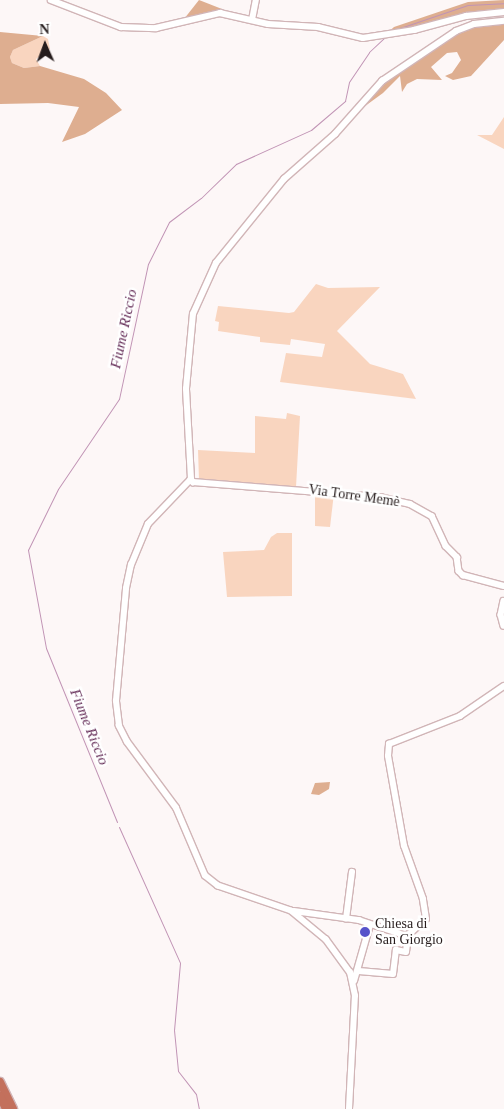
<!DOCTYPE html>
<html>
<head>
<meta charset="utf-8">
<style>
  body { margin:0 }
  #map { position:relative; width:504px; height:1109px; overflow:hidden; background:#fdf7f7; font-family:"Times New Roman",serif }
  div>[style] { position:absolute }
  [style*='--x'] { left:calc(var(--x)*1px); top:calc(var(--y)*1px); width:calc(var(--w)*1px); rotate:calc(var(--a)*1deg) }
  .green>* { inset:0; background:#f9d5bf }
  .forest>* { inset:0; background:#deae90 }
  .stream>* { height:1px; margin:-0.5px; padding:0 0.5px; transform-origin:0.5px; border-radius:0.5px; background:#c194b5 }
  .roads { filter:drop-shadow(1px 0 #d1b5b7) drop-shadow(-1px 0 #d1b5b7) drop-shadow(0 1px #d1b5b7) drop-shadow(0 -1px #d1b5b7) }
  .minor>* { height:5.5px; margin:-2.75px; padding:0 2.75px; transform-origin:2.75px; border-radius:2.75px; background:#fff }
  .highway>* { height:8px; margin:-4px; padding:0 4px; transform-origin:4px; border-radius:4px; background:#c3705c }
  .dots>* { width:14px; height:14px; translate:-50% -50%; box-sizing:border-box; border:2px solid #fff; border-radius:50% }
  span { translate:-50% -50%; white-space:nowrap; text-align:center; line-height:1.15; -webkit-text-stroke:5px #fff; paint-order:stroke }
  .street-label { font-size:14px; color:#261c1c }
  .poi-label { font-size:14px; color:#261c1c }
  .left { translate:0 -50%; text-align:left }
  .water-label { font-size:15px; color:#632b56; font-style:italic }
  .north { position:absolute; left:20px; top:20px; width:50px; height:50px; -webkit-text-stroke:4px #fff; paint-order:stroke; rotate:358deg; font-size:14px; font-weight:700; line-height:20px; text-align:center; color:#261c1c }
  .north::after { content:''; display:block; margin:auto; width:18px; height:22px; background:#261c1c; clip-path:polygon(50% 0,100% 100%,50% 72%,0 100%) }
</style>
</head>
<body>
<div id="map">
  <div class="green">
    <div style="clip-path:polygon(43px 36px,48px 39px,50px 49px,36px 59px,40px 66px,24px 68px,12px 63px,10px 57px,13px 50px)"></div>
    <div style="clip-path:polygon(504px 117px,504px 149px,477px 135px,492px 135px)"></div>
    <div style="clip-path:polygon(316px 284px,328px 288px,380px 287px,337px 331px,370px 364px,403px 374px,416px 399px,280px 382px,286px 353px,322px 357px,325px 344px,291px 339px,290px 345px,260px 342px,260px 337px,218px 331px,219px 322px,215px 321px,218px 306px,289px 313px,294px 312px)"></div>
    <div style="clip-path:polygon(287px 413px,300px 416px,296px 487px,199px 480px,198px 450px,255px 453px,255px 416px,286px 419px)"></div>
    <div style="clip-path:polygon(315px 491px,334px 493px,330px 527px,315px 526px)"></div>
    <div style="clip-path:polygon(277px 533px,292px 533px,292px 596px,227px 597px,223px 552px,264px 550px,271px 537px)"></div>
  </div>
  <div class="forest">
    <div style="clip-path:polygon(199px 0,222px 9px,184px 19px)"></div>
    <div style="clip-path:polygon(504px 0,504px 10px,386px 34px,394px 27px,468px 2px)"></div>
    <div style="clip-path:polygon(504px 24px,504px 40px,471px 76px,453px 80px,445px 76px,452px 73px,461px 60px,457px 52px,447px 53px,431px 67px,442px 80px,417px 79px,407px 84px,402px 92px,400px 76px,383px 93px,361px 109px,384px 81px,461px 29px)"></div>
    <div style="clip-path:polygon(0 32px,43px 36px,13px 50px,10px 57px,12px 63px,24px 68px,40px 66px,84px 79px,106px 93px,122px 110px,85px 134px,62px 142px,79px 107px,48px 103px,0 104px)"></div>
    <div style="clip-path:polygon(330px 782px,329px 789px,319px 795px,311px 794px,315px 783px)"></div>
  </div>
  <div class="stream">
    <div style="--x:391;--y:31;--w:81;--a:-18.7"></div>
    <div style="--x:468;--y:5;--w:36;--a:-3"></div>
    <div style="--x:117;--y:822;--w:188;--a:-112.2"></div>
    <div style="--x:46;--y:648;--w:100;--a:-100.4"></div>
    <div style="--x:28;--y:550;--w:68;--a:-63.8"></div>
    <div style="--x:58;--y:489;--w:109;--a:-55.9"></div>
    <div style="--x:119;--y:399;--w:138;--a:-77.9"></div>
    <div style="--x:148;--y:264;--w:47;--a:-63.4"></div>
    <div style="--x:169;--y:222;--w:40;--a:-37"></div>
    <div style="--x:201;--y:198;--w:49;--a:-44.2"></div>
    <div style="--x:236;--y:164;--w:82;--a:-24.4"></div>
    <div style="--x:311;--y:130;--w:45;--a:-40.5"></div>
    <div style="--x:345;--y:101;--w:19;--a:-78"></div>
    <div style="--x:349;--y:82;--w:36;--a:-56"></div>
    <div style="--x:369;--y:52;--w:21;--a:-43"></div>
    <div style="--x:119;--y:827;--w:149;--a:65.8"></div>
    <div style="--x:180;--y:963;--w:67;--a:95.1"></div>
    <div style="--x:174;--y:1030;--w:41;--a:84.4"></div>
    <div style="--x:178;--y:1071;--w:29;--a:52"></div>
    <div style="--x:196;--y:1094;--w:15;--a:79"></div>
  </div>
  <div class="roads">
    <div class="minor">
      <div style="--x:51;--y:0;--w:75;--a:21.1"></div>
      <div style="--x:121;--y:27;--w:35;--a:2"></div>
      <div style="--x:156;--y:28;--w:66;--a:-13.2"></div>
      <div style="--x:220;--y:13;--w:49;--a:12.9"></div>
      <div style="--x:268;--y:24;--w:50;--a:3.4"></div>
      <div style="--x:318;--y:27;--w:46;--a:13.7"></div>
      <div style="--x:363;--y:38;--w:52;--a:-8.9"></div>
      <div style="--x:414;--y:30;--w:54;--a:-15.1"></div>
      <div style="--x:466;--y:16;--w:38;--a:-6"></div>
      <div style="--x:252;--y:20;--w:20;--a:-79"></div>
      <div style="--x:191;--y:479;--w:4;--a:56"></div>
      <div style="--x:193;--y:482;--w:188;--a:4.6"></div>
      <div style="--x:380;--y:497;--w:31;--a:13"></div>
      <div style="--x:410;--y:504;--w:25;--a:29"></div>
      <div style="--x:432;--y:516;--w:33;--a:65"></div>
      <div style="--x:446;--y:546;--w:16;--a:45"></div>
      <div style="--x:457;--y:557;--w:14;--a:82"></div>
      <div style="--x:459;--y:571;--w:6;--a:45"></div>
      <div style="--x:463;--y:575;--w:42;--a:15"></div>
      <div style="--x:504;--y:601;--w:14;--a:102"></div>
      <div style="--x:501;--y:615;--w:11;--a:75"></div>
      <div style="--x:294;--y:911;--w:66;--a:7.9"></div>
      <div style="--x:359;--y:920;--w:51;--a:18.4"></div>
      <div style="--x:407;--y:936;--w:25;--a:-42"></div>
      <div style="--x:426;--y:919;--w:20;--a:-99"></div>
      <div style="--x:423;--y:899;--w:56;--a:-109.7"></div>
      <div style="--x:404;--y:846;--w:91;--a:-100.1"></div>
      <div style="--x:388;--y:756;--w:12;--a:-85"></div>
      <div style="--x:389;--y:744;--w:76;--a:-21.5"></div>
      <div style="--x:460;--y:716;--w:53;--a:-34.3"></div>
      <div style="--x:346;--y:919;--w:47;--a:-82.7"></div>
      <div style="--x:359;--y:971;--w:34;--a:5"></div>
      <div style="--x:393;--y:974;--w:24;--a:-83"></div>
      <div style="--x:396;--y:950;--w:10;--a:11"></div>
      <div style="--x:406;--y:952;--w:17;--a:-83"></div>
      <div style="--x:354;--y:981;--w:58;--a:-74.1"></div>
      <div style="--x:349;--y:1109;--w:113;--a:-87"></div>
      <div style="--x:355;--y:996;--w:24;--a:-102"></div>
      <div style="--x:350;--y:973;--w:41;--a:-126"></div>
      <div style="--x:326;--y:940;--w:45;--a:-140.4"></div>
      <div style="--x:291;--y:911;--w:77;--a:-161.1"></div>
      <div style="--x:218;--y:886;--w:16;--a:-142"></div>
      <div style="--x:205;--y:876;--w:74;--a:-113.1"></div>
      <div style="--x:176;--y:808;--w:82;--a:-126.6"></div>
      <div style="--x:127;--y:742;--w:18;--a:-117"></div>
      <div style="--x:119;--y:726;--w:25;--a:-97"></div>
      <div style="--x:116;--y:701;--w:113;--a:-84.9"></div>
      <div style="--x:126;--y:588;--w:24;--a:-78"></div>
      <div style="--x:131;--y:565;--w:44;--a:-67.5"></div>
      <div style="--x:148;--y:524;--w:62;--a:-46.3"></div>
      <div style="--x:191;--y:479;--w:90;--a:-93.2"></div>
      <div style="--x:186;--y:389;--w:75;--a:-84.7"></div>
      <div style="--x:193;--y:314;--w:56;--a:-65.7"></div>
      <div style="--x:216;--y:263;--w:108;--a:-51"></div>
      <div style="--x:284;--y:179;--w:68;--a:-41.4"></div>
      <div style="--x:335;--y:134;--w:71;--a:-48.4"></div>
      <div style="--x:382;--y:81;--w:89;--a:-34"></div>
      <div style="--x:456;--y:31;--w:19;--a:-21"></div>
      <div style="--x:474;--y:24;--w:30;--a:-6"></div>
    </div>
    <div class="highway">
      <div style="--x:0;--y:1082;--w:30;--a:64"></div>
      <div style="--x:0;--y:1096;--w:14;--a:65"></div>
    </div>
  </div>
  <div class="dots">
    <div style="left:365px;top:932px;background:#5753ca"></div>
  </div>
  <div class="street-label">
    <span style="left:354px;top:496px;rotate:8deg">Via Torre Memè</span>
  </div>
  <div class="poi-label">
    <span class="left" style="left:375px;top:932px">Chiesa di<br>San Giorgio</span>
  </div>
  <div class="water-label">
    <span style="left:124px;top:329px;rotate:-78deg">Fiume Riccio</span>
    <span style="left:89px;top:727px;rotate:68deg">Fiume Riccio</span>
  </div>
  <div class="north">N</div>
</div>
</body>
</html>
